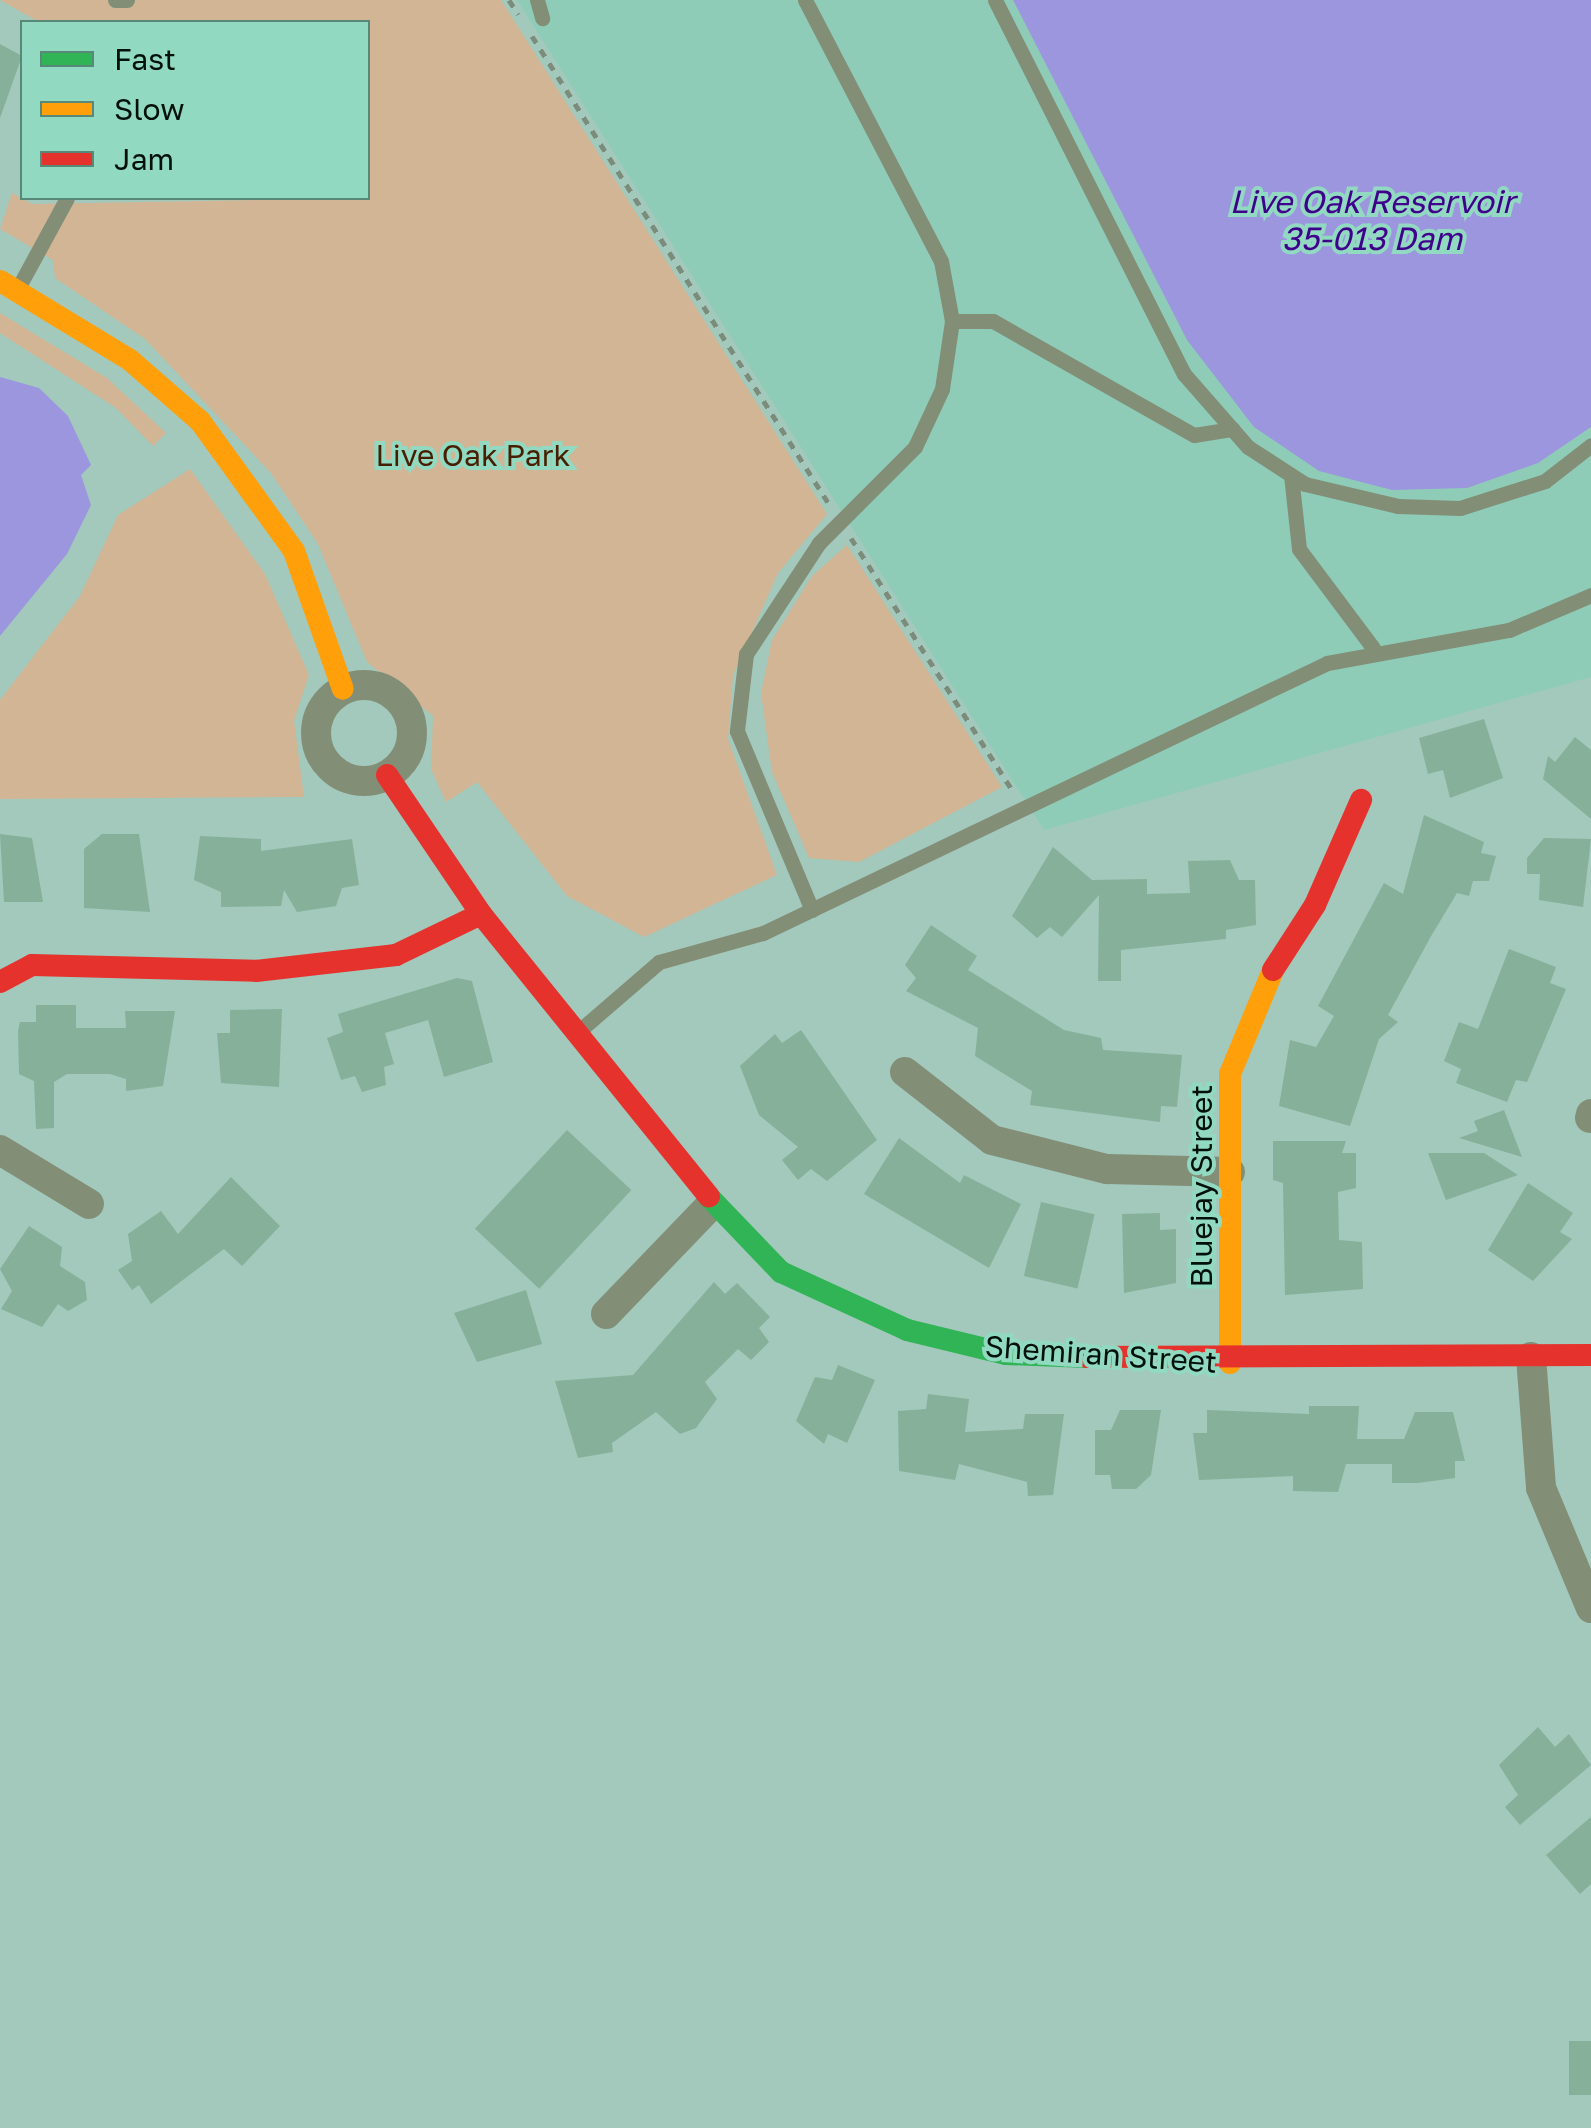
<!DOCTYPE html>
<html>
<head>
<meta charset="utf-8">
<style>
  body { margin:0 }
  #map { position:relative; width:1591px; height:2128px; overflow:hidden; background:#a2c9bc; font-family:"Golos Text",sans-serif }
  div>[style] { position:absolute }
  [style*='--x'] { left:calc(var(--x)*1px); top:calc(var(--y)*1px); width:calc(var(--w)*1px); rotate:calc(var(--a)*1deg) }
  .built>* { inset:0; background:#8eccb8 }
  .green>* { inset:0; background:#d1b594 }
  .water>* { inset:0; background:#9b96de }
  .building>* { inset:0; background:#87b09a; transform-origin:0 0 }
  .path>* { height:5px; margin-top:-2.5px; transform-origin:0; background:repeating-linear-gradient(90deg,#7c8c7b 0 8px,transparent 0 16px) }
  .lane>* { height:15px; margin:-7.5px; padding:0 7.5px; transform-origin:7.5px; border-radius:7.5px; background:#838e77 }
  .street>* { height:30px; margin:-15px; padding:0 15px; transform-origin:15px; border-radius:15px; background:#838e77 }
  .street>.ring { margin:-15px; padding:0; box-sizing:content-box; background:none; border:30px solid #838e77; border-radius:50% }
  .fast>* { height:22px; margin:-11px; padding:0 11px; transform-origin:11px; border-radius:11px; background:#30b455 }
  .slow>* { height:22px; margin:-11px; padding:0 11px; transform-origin:11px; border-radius:11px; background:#ff9f0a }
  .jam>* { height:22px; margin:-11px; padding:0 11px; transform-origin:11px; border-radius:11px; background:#e5322d }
  span { translate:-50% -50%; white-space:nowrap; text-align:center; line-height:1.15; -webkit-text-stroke:8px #92d9c2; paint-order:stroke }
  .park-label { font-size:30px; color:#481e01 }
  .street-label { font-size:30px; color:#00100a }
  .water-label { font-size:32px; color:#3f018c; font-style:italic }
  .legend { position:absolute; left:20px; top:20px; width:350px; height:180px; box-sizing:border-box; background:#92d9c2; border:2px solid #588978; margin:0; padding:12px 18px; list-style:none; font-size:30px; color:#00100a }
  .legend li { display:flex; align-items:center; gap:20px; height:50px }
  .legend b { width:50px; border:2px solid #588978 }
</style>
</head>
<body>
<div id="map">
  <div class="built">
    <div style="clip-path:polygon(517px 0,1013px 0,1187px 340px,1538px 463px,1591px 427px,1591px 677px,1044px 830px)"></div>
  </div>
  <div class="green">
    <div style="clip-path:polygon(0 0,501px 0,827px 514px,778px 573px,733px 675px,728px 739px,777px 875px,644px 937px,567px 896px,477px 782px,446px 802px,431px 769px,433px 716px,367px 662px,318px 544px,271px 473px,145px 339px,55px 278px,53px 260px,0 229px,12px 193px,32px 204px,368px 198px,368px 22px,39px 22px)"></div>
    <div style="clip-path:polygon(0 313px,107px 378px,166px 433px,153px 446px,116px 408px,0 333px)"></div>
    <div style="clip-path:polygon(190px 469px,265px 574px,309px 675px,294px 721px,304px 797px,0 799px,0 700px,80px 596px,118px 515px)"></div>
    <div style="clip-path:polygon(847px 545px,1002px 787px,859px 862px,809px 858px,772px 772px,761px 693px,772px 640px,812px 576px)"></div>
  </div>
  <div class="water">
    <div style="clip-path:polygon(1013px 0,1591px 0,1591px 427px,1538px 463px,1467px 488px,1392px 490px,1319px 471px,1254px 427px,1187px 340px)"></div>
    <div style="clip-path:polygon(0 377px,39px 388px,68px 416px,91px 465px,81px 475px,91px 505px,67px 554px,0 636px)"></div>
  </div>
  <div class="building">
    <div style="clip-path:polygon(0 44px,22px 56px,0 118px)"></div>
    <div style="clip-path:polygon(1484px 719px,1503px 778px,1450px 798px,1443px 770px,1428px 774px,1419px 738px)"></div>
    <div style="clip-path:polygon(1575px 737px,1591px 750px,1591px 819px,1543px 779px,1548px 756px,1555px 762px)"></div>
    <div style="clip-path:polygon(1424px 815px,1484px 842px,1481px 853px,1496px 856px,1489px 881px,1473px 881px,1469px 896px,1457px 893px,1430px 938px,1388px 1015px,1398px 1022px,1379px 1039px,1350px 1126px,1279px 1106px,1290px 1040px,1316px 1047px,1334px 1016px,1318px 1006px,1384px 883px,1403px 894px)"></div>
    <div style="clip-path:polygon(0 834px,32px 838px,43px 902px,4px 902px)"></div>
    <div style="clip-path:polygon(102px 834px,139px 834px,150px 912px,84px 908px,84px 849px)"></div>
    <div style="clip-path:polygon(200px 836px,261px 839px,261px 851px,352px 839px,359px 885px,342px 888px,336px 906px,297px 912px,284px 890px,281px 906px,221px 907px,221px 892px,194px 880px)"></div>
    <div style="clip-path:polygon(1544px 838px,1591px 839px,1583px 907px,1539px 900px,1540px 874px,1527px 874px,1527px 858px)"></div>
    <div style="clip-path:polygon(1053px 847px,1092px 880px,1147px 879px,1147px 894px,1190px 893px,1188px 861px,1230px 860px,1239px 880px,1255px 880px,1256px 925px,1226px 930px,1226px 939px,1121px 950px,1121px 981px,1098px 981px,1099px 895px,1062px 937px,1050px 927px,1037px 938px,1012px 916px)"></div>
    <div style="clip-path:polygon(931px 925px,977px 956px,968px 970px,1064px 1030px,1101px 1038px,1103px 1050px,1182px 1055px,1177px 1107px,1161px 1106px,1160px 1122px,1030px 1105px,1032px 1091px,975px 1056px,978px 1028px,906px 991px,916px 978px,905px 965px)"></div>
    <div style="clip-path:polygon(1509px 949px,1556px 967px,1550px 983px,1566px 989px,1527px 1082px,1516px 1080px,1507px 1102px,1456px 1083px,1461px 1069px,1444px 1061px,1459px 1022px,1478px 1029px)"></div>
    <div style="clip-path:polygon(457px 978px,472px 981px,493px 1062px,444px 1077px,428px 1020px,385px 1033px,394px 1064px,384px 1067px,386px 1085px,362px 1092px,355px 1076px,341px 1080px,327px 1038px,343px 1032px,338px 1014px)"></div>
    <div style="clip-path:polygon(36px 1005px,76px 1005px,76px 1028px,126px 1028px,125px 1011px,175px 1011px,163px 1086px,126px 1091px,126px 1079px,110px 1074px,67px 1074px,54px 1082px,54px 1128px,36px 1129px,34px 1081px,19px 1074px,18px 1031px,20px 1022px,36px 1022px)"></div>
    <div style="clip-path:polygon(282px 1009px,279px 1087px,221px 1083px,217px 1033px,230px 1033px,230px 1010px)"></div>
    <div style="clip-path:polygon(801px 1030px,877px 1140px,827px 1181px,811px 1169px,798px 1180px,782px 1160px,798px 1147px,759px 1115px,740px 1066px,775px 1034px,782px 1043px)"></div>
    <div style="clip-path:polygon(1504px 1110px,1522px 1157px,1459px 1138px,1478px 1131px,1474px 1121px)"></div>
    <div style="left:567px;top:1130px;width:88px;height:135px;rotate:43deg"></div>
    <div style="clip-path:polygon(899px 1138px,960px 1183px,964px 1175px,1021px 1204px,989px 1268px,864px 1194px)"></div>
    <div style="clip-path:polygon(1273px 1141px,1346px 1141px,1342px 1153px,1356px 1153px,1356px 1188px,1338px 1192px,1339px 1240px,1362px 1242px,1363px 1289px,1285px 1295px,1283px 1183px,1273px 1180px)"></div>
    <div style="clip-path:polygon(1428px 1153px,1484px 1153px,1518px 1175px,1446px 1200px)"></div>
    <div style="clip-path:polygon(231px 1177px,280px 1226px,242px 1266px,224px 1249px,151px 1304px,139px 1285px,132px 1290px,118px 1270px,132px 1261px,128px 1234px,161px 1211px,178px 1234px)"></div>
    <div style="clip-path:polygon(1528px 1183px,1573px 1213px,1560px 1232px,1572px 1239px,1533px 1281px,1488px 1250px)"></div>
    <div style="left:1041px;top:1202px;width:55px;height:76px;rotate:13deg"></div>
    <div style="clip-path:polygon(1160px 1213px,1160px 1230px,1176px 1229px,1176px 1283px,1124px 1293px,1122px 1214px)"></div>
    <div style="clip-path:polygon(29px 1226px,62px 1247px,60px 1266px,85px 1282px,87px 1300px,68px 1311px,58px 1304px,42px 1327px,1px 1309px,12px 1291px,0 1269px)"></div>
    <div style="clip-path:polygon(714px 1282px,725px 1294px,737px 1283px,770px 1317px,759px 1328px,769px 1342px,751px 1360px,738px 1349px,705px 1382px,717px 1399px,696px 1428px,680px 1434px,656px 1412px,612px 1443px,613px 1452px,578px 1458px,555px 1381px,633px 1375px)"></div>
    <div style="clip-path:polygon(526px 1290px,542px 1344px,477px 1362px,454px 1313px)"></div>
    <div style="clip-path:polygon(838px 1365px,875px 1380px,847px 1443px,828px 1434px,824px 1444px,796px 1421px,815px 1377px,832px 1380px)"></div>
    <div style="clip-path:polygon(928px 1394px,969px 1399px,965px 1432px,1023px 1429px,1025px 1414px,1064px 1414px,1053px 1495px,1028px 1496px,1027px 1482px,959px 1464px,955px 1480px,899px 1471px,898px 1411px,926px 1409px)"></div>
    <div style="clip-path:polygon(1309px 1406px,1359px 1406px,1357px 1439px,1404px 1439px,1415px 1412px,1453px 1412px,1465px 1461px,1455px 1461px,1455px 1478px,1418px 1483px,1392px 1483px,1392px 1464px,1346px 1464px,1338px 1492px,1293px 1491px,1293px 1476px,1199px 1480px,1193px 1433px,1207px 1433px,1207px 1410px,1309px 1414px)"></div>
    <div style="clip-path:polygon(1120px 1410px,1161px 1410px,1151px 1475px,1136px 1489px,1112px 1489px,1110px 1475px,1095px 1475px,1095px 1430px,1111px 1430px)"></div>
    <div style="clip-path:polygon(1538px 1727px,1555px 1747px,1569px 1734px,1591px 1765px,1520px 1825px,1505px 1807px,1518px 1795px,1499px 1765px)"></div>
    <div style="clip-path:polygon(1591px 1817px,1591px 1884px,1580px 1894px,1546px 1855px)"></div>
    <div style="left:1569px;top:2041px;width:22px;height:54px"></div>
  </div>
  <div class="path">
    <div style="--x:509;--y:0;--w:17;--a:57"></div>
    <div style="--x:532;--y:36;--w:554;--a:57.6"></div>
    <div style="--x:851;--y:538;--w:299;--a:57.4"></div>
  </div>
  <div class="lane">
    <div style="--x:115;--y:0;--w:12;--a:0"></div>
    <div style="--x:537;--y:0;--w:19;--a:74"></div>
    <div style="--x:805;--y:0;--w:294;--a:62.5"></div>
    <div style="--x:941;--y:261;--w:61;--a:79.6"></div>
    <div style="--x:952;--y:321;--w:69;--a:98.4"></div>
    <div style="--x:942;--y:389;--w:64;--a:115"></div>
    <div style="--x:915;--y:447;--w:136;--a:135"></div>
    <div style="--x:819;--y:543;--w:133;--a:123.3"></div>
    <div style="--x:746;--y:654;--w:78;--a:96.7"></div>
    <div style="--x:737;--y:731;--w:194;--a:67.3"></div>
    <div style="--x:995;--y:0;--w:419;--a:63.2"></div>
    <div style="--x:1184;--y:374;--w:97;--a:48.8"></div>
    <div style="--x:1248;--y:447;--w:68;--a:33"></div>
    <div style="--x:1305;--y:484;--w:96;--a:13.3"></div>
    <div style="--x:1398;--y:506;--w:62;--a:1.8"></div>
    <div style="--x:1460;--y:508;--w:89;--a:-17.6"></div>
    <div style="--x:1545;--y:481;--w:58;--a:-38"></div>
    <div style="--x:18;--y:288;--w:102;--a:-61.4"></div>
    <div style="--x:952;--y:321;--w:41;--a:0"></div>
    <div style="--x:993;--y:321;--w:231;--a:29.6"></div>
    <div style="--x:1194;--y:435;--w:39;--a:-9"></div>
    <div style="--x:1291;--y:475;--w:74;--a:83.8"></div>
    <div style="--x:1299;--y:549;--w:124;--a:53.2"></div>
    <div style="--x:579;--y:1031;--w:106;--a:-40.8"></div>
    <div style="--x:659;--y:962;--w:108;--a:-15.6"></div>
    <div style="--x:763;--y:933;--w:625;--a:-25.58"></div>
    <div style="--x:1327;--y:663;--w:185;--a:-10.3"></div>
    <div style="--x:1509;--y:630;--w:89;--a:-23.1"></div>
  </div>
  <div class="street">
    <div class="ring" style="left:316px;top:685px;width:66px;height:66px"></div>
    <div style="--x:905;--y:1072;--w:110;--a:38"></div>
    <div style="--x:992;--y:1140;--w:119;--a:14.2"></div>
    <div style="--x:1107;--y:1169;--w:123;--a:1.4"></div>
    <div style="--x:1590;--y:1118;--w:4;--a:-76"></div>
    <div style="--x:0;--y:1150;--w:104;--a:31.2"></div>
    <div style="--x:606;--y:1314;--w:150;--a:-46.1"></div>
    <div style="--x:1531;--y:1357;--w:131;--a:85.6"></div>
    <div style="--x:1541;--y:1488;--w:130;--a:67.4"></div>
  </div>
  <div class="fast">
    <div style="--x:709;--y:1197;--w:104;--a:46.2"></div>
    <div style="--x:781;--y:1272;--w:139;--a:24.7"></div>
    <div style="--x:907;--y:1330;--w:102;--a:13.6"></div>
    <div style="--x:1006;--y:1354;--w:81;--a:2.1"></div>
  </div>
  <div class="slow">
    <div style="--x:0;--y:281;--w:152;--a:31.3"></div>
    <div style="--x:130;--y:360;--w:93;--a:41.1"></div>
    <div style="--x:200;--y:421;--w:160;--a:54.1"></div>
    <div style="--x:294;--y:551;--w:146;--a:70.5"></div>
    <div style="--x:1230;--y:1363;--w:289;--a:-90"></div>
    <div style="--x:1230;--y:1074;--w:113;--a:-67.5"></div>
  </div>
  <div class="jam">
    <div style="--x:387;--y:775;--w:168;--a:55.9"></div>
    <div style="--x:481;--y:914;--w:363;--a:51.1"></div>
    <div style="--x:1273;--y:970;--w:77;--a:-57.1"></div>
    <div style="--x:1315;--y:905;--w:115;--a:-66.3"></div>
    <div style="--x:0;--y:982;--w:36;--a:-28"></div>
    <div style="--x:32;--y:965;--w:224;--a:1.5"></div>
    <div style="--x:256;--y:971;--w:141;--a:-6.5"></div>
    <div style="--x:396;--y:955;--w:94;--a:-25.8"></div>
    <div style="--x:1087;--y:1357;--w:504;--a:-0.23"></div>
  </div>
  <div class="park-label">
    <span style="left:473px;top:455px">Live Oak Park</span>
  </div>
  <div class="street-label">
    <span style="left:1201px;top:1186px;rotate:-90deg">Bluejay Street</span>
    <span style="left:1101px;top:1354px;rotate:4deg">Shemiran Street</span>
  </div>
  <div class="water-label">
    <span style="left:1372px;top:220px">Live Oak Reservoir<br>35-013 Dam</span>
  </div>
  <ul class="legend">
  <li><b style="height:12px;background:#30b455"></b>Fast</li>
  <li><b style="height:12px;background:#ff9f0a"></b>Slow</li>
  <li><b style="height:12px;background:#e5322d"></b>Jam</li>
  </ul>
</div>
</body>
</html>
